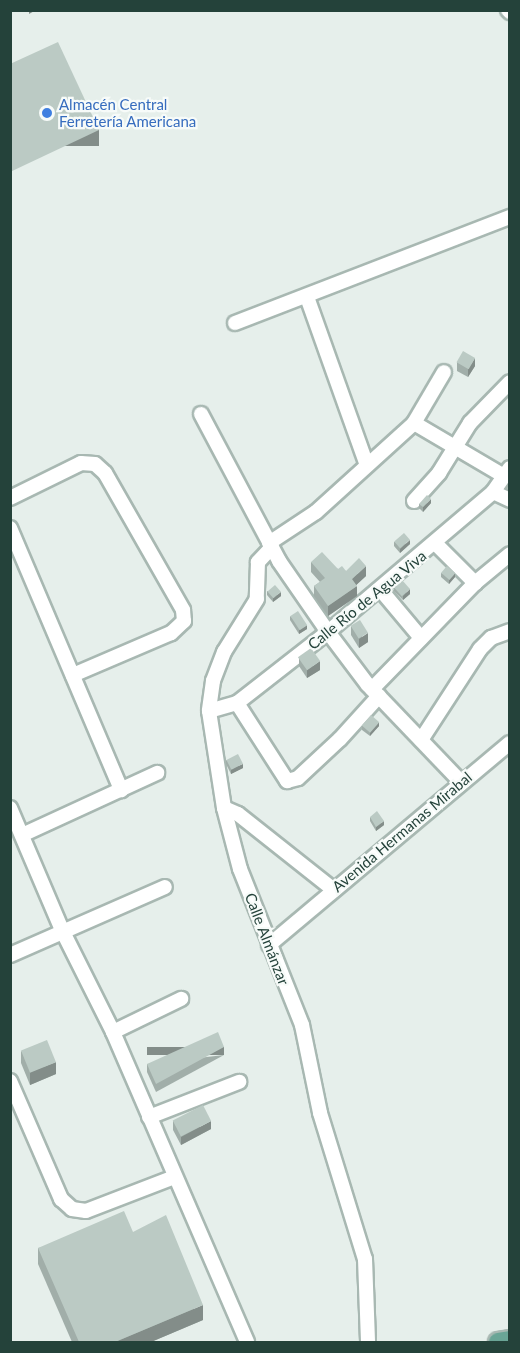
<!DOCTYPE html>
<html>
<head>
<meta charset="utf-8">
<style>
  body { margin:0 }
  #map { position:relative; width:520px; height:1353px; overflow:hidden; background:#e6efeb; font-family:Lato,sans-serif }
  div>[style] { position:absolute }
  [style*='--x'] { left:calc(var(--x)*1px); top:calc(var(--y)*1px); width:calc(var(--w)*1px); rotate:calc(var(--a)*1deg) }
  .roads { filter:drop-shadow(2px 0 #a8b8b2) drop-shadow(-2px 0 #a8b8b2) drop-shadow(0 2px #a8b8b2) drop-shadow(0 -2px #a8b8b2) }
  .street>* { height:14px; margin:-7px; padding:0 7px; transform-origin:7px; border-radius:7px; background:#fff }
  .primary>* { height:18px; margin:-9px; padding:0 9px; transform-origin:9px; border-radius:9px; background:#6aa596 }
  .wall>* { inset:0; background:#a1aea9 }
  .shaded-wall>* { inset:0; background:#838d89; transform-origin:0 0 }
  .building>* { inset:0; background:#bbcac4; transform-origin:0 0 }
  .dots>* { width:16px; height:16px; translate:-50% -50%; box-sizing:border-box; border:3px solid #f7fbf9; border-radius:50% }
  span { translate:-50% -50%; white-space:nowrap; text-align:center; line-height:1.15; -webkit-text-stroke:4.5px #f7fbf9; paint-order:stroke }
  .shop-label { font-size:15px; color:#366cbe }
  .left { translate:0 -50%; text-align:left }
  .street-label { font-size:15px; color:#24423a }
  .frame { position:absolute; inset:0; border:12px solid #24423a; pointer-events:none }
</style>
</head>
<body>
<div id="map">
  <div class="roads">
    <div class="street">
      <div style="--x:508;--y:10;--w:3;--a:45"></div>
      <div style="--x:307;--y:297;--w:176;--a:70.4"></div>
      <div style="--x:235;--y:323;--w:295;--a:-21.1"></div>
      <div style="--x:201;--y:414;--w:166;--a:62"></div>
      <div style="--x:279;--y:561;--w:86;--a:55.4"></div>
      <div style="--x:328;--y:632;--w:66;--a:53"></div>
      <div style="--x:368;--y:685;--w:133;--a:46.2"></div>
      <div style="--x:414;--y:423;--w:59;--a:-59.5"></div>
      <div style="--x:493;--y:492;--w:19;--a:25"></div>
      <div style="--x:10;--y:498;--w:79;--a:-26.2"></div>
      <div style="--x:81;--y:463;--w:14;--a:4"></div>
      <div style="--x:95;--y:464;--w:13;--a:42"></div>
      <div style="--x:105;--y:473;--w:158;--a:60.3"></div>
      <div style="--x:183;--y:610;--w:11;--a:85"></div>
      <div style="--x:184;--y:621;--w:18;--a:137"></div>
      <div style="--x:171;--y:633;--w:107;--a:156.8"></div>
      <div style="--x:414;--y:501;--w:38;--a:-48"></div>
      <div style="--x:439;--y:473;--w:59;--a:-58.2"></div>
      <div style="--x:470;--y:423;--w:57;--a:-45.7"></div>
      <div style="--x:10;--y:528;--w:285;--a:67"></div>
      <div style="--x:269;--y:543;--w:56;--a:-33.4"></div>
      <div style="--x:316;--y:512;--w:132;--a:-42.2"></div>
      <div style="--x:414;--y:423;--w:104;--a:30.5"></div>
      <div style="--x:435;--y:543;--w:57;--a:45"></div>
      <div style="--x:272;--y:547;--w:21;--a:133"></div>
      <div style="--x:258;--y:562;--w:37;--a:92"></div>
      <div style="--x:257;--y:599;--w:62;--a:121.9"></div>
      <div style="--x:224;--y:652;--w:31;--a:111"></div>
      <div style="--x:213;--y:681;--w:30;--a:98"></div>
      <div style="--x:209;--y:711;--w:98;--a:81.2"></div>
      <div style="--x:224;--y:808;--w:63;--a:75.3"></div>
      <div style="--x:240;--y:869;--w:168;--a:68.3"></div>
      <div style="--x:302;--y:1025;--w:90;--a:78.4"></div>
      <div style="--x:320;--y:1113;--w:153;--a:72.9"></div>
      <div style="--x:365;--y:1259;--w:83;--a:87.9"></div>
      <div style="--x:380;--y:589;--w:64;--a:50.1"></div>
      <div style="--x:372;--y:689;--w:148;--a:-45.8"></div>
      <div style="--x:475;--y:583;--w:45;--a:-39.6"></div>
      <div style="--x:237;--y:703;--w:93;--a:57.3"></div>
      <div style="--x:287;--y:781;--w:11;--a:-15"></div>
      <div style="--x:298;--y:778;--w:57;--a:-42.9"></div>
      <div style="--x:340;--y:739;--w:58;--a:-47.8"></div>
      <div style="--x:209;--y:711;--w:29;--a:-16"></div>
      <div style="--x:237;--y:703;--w:115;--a:-38"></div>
      <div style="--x:328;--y:632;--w:216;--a:-40.3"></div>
      <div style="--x:493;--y:492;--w:29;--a:-55"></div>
      <div style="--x:421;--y:740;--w:108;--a:-57"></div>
      <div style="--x:480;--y:649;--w:16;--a:-45"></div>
      <div style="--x:491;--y:638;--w:20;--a:-20"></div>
      <div style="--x:10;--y:808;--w:135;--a:66.9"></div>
      <div style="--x:63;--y:932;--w:112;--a:63.4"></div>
      <div style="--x:113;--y:1032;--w:338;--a:66.6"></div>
      <div style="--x:224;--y:808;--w:15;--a:23"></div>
      <div style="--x:238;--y:814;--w:122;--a:38.4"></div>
      <div style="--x:22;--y:835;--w:149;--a:-24.7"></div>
      <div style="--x:269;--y:945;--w:314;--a:-40"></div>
      <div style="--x:10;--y:955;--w:169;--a:-23.7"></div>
      <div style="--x:113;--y:1032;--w:76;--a:-25.9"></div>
      <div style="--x:10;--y:1081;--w:129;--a:66.6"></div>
      <div style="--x:61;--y:1199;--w:15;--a:42"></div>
      <div style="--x:72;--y:1209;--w:14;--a:8"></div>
      <div style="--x:86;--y:1211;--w:94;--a:-21.1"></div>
      <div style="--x:149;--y:1117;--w:97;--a:-21.3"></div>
    </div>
    <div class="primary">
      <div style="--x:498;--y:1342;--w:12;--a:-9"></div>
    </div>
  </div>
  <div class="wall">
    <div style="clip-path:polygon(457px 362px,475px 366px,468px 377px,457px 371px)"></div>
    <div style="clip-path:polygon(431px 503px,423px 512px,419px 508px,419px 504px)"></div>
    <div style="clip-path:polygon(394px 542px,410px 544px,400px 553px,394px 546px)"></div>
    <div style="clip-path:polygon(311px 562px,366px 576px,356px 585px,357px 596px,328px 616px,314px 596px,314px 586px,320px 582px,311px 572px)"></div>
    <div style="clip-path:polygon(441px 573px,455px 577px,449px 584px,441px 577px)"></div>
    <div style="clip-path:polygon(394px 587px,410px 594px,403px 600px,394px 591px)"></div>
    <div style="clip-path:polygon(267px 591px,281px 596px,273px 602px,267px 595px)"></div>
    <div style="clip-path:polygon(290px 616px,307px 629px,299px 634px,290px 620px)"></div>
    <div style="clip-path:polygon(351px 626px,368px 642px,359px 648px,351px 635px)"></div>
    <div style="clip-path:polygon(299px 658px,320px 670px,307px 678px,299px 666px)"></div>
    <div style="clip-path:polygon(362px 726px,379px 726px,370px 736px,362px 730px)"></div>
    <div style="clip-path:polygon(226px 760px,243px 768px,231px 774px,226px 764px)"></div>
    <div style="clip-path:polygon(370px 817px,384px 825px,376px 831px,370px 821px)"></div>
    <div style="clip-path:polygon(21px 1051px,56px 1074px,30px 1085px,21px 1063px)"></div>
    <div style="clip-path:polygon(224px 1055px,156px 1092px,147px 1072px,147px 1064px)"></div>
    <div style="clip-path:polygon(173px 1121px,211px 1129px,181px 1145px,173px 1130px)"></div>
    <div style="clip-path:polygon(133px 1232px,203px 1320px,151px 1342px,72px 1342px,38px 1264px,38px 1248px)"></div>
  </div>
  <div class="shaded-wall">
    <div style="clip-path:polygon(29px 10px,36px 10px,29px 14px)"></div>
    <div style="left:99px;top:130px;width:16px;height:98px;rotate:90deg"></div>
    <div style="clip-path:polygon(475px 358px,475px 366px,468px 377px,468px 369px)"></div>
    <div style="clip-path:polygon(431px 499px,431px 503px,423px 512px,423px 507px)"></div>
    <div style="clip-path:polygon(410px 540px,410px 544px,400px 553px,400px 549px)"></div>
    <div style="clip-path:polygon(366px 566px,366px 576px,352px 589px,352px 579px)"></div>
    <div style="clip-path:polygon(455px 573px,455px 577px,449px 584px,449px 580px)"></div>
    <div style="clip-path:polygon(357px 586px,357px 596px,328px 616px,328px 606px)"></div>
    <div style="clip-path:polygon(410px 589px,410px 594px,403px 600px,403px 596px)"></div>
    <div style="clip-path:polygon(281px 592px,281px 596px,273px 602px,273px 598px)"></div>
    <div style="clip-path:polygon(307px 625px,307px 629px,299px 634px,299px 630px)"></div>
    <div style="clip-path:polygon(368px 633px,368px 642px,359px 648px,359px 639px)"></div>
    <div style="clip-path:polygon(320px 661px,320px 670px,307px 678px,307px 670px)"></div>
    <div style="clip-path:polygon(379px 722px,379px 726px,370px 736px,370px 732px)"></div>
    <div style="clip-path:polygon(243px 764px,243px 768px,231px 774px,231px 769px)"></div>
    <div style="clip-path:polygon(384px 821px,384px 825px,376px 831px,376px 827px)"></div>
    <div style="left:224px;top:1047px;width:8px;height:77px;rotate:90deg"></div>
    <div style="clip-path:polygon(56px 1062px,56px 1074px,30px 1085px,30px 1072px)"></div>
    <div style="clip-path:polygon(211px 1121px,211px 1129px,181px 1145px,181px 1137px)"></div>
    <div style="clip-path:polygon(203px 1305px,203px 1320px,151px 1342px,115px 1342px)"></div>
  </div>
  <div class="building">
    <div style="clip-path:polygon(58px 42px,99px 130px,10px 172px,10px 64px)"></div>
    <div style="left:463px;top:351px;width:14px;height:13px;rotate:30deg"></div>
    <div style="clip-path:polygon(427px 495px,431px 499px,423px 507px,419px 504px)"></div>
    <div style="left:404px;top:533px;width:9px;height:13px;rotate:49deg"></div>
    <div style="clip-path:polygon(322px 552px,338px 569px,342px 566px,346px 571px,359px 558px,366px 566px,352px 579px,357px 586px,328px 606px,314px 586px,325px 578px,311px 562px)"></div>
    <div style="left:447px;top:566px;width:11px;height:9px;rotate:41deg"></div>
    <div style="left:402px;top:580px;width:12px;height:11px;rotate:48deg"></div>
    <div style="left:275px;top:585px;width:9px;height:10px;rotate:49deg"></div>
    <div style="left:298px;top:611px;width:17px;height:9px;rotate:57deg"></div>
    <div style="left:360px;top:620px;width:15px;height:11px;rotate:58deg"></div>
    <div style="left:311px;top:648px;width:16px;height:16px;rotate:55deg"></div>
    <div style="left:371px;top:715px;width:11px;height:14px;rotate:41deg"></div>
    <div style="left:238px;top:754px;width:11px;height:13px;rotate:63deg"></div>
    <div style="clip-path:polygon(377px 811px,384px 821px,376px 827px,370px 817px)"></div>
    <div style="clip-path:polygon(218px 1032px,224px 1047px,156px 1084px,147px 1064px)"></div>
    <div style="left:47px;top:1040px;width:24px;height:28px;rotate:68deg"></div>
    <div style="left:203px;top:1105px;width:18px;height:34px;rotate:63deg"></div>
    <div style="clip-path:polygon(124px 1211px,133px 1232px,166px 1215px,203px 1305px,115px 1342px,79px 1342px,38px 1248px)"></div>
  </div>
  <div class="dots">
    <div style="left:47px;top:113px;background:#3f7fe0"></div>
  </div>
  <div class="shop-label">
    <span class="left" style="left:59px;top:113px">Almacén Central<br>Ferretería Americana</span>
  </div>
  <div class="street-label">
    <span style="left:367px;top:600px;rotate:-39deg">Calle Río de Agua Viva</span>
    <span style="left:402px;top:832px;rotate:-40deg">Avenida Hermanas Mirabal</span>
    <span style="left:267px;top:939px;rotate:69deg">Calle Almánzar</span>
  </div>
  <div class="frame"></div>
</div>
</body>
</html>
